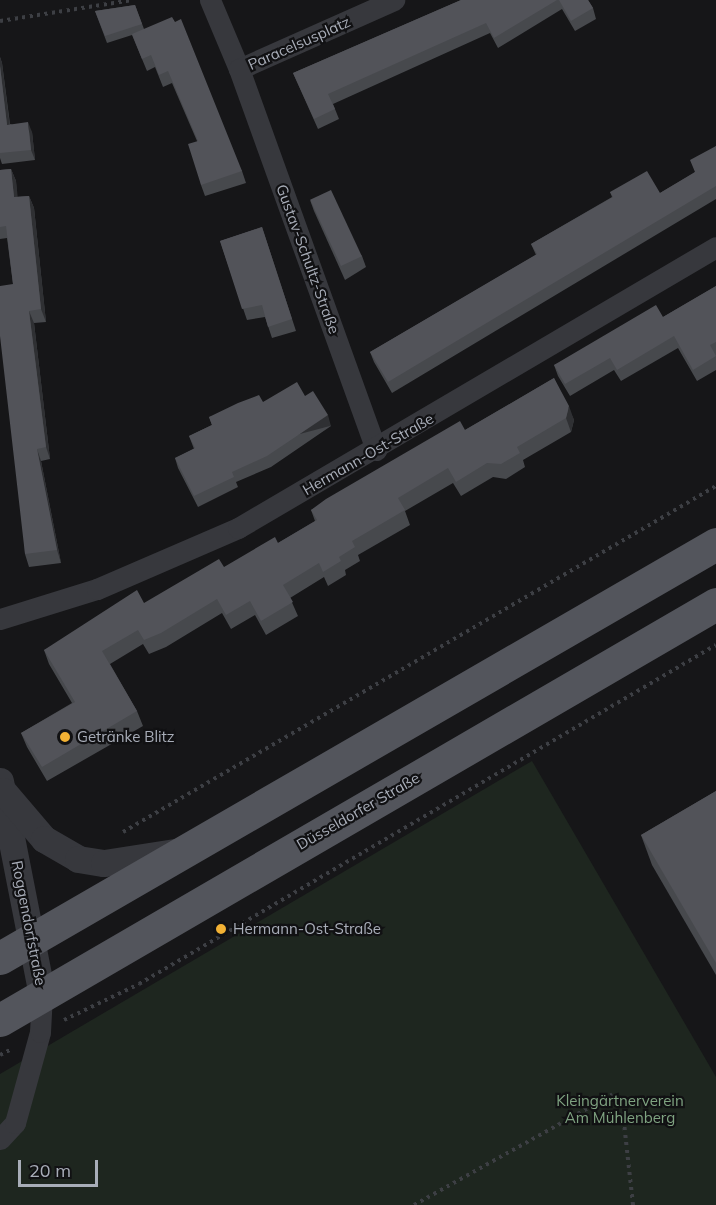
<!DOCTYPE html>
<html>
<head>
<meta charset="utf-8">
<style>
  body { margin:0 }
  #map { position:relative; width:716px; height:1205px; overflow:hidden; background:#161618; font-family:Mulish,sans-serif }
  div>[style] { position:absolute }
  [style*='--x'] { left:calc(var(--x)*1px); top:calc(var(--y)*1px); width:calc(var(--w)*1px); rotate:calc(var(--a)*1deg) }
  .green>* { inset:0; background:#1e261f }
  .path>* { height:4px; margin-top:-2px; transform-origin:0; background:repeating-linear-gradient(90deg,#3d3f44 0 3px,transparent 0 7.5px) }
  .minor>* { height:21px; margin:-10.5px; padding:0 10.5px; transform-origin:10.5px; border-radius:10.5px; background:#37383d }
  .tertiary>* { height:27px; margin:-13.5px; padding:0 13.5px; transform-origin:13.5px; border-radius:13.5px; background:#37383d }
  .primary>* { height:33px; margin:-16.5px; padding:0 16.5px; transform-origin:16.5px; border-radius:16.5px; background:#53555c }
  .wall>* { inset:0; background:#47494d }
  .shaded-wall>* { inset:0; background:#2f3033; transform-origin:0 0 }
  .building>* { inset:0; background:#525359; transform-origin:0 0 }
  .dots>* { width:16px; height:16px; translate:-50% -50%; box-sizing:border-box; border:3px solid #111113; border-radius:50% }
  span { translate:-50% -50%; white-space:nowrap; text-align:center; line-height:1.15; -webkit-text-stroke:4.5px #111113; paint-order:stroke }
  .street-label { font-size:15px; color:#a8adb8 }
  .poi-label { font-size:15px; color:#a8adb8 }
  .left { translate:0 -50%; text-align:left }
  .park-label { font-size:15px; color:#7fa381 }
  .scale { position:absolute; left:18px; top:1160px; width:80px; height:27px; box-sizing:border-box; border:3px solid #a8adb8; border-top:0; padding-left:8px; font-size:18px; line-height:21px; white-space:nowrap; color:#a8adb8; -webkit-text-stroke:4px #111113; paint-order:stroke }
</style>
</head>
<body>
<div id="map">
  <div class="green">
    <div style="clip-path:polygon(532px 761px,716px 1077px,716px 1205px,0 1205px,0 1074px)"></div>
  </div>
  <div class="path">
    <div style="--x:0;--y:21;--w:134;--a:-9"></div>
    <div style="--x:123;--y:832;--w:687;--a:-30.26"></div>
    <div style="--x:64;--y:1020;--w:83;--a:-25.6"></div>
    <div style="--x:139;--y:984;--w:669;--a:-30.44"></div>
    <div style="--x:0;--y:1055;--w:11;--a:-27"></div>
    <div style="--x:414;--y:1205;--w:227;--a:-29.1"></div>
    <div style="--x:612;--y:1095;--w:14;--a:45"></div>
    <div style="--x:622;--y:1105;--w:101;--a:83.7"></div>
  </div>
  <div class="minor">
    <div style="--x:210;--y:0;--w:75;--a:67.2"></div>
    <div style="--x:239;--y:69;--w:170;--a:-24"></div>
    <div style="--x:239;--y:69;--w:405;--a:70.2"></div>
    <div style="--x:0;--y:619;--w:102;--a:-17.2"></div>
    <div style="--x:97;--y:589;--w:154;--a:-23.4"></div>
    <div style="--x:238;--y:528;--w:554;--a:-30.45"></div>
    <div style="--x:0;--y:1139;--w:22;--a:-47"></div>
    <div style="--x:15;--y:1123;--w:94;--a:-74.6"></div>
    <div style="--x:40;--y:1032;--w:37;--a:-87"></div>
  </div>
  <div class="tertiary">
    <div style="--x:0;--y:781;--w:218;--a:78.9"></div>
    <div style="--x:3;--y:791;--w:63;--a:49.5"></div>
    <div style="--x:44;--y:839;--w:39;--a:30"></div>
    <div style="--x:78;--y:859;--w:26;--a:9"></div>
    <div style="--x:104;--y:863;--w:73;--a:-8.7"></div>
  </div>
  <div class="primary">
    <div style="--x:0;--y:958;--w:827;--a:-30.04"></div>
    <div style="--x:0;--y:1020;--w:828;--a:-30.16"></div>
  </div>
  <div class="wall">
    <div style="clip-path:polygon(461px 0,588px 0,593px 8px,596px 19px,575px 31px,562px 9px,498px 48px,490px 33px,333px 104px,339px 119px,318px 129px,293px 73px)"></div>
    <div style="clip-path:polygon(135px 5px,144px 29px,242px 171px,246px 183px,205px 196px,201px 185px,197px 141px,172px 83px,163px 87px,155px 67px,147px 71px,132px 35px,107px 43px,95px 11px)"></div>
    <div style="clip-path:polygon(0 57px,2px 63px,10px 124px,32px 132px,35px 160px,2px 164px,0 158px)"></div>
    <div style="clip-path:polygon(716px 146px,716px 199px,392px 393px,374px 362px,370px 352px,536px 255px,531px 244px,612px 197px,610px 192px,660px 193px,694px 173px)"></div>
    <div style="clip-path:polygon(11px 169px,16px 181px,17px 197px,29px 196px,34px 208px,46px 322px,34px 323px,50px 459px,41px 461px,61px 563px,29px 567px,25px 554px,13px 284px,7px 238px,0 239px,0 170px)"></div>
    <div style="clip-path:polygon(310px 200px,362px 256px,366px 267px,345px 280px,314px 211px)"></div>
    <div style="clip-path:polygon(262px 227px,296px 331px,272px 338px,265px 317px,247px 320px,220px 241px)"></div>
    <div style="clip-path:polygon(716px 286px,716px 370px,697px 381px,678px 348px,621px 381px,614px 370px,570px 396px,558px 376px,554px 365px,663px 317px)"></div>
    <div style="clip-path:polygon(554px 378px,574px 420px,571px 432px,523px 460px,525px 467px,506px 479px,493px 477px,461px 496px,453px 483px,405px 511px,410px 525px,358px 555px,360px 561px,345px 570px,346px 575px,328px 586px,324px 577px,290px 598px,298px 616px,266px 635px,255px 615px,231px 629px,222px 613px,166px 647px,149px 654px,143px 644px,110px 664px,137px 711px,143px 726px,47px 781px,27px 747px,21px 733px,72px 703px,49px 664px,44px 650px,278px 543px,315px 521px,311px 510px,465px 430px)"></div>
    <div style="clip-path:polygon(305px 396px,331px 426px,271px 467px,236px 482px,238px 487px,198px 507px,178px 468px,175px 458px,194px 449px,189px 436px,212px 425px,209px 417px,263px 402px)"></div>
    <div style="clip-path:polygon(716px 791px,716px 975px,652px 865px,641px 835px)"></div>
  </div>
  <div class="shaded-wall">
    <div style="clip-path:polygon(0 57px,2px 63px,11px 135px,7px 125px,0 66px)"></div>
    <div style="clip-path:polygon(28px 122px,32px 132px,35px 160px,31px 150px)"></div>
    <div style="clip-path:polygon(11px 169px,16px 181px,19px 209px,14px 197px)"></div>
    <div style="clip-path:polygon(29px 196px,34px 208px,46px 322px,41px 309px)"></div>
    <div style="clip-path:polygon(29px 311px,34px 323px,50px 459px,46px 447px)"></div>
    <div style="clip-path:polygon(569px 406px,574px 420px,571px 432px,566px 418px)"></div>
    <div style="left:328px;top:415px;width:11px;height:73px;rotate:75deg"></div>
    <div style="clip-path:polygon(37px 449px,41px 461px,61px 563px,57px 550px)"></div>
  </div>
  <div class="building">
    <div style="clip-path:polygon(461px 0,557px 0,494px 38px,486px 23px,328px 94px,335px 109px,314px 119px,293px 73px)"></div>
    <div style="clip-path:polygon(559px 0,588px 0,593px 8px,571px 21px)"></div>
    <div style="clip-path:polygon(135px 5px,142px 24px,105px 36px,95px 11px)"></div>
    <div style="clip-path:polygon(172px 17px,175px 22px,181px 19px,242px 171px,201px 185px,188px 144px,198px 141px,168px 71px,159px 75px,151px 55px,142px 59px,132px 34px)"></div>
    <div style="clip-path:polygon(0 66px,7px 125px,28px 122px,31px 150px,0 153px)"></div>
    <div style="clip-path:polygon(716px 146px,716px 186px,388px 382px,370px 352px,537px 254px,531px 244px,613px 197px,610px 192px,647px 171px,660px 193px,695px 172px,690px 160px)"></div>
    <div style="clip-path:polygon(11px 169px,14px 197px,29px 196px,41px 309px,29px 311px,46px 447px,37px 449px,57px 550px,25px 554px,0 336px,0 286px,13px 284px,6px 226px,0 227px,0 170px)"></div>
    <div style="left:331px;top:190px;width:73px;height:23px;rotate:65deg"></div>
    <div style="clip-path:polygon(262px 227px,292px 319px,268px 327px,262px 305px,242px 309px,220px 241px)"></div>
    <div style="clip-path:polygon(716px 286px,716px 342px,710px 345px,716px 356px,693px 370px,674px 336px,617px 370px,610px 358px,565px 384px,554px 365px,656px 305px,663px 317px)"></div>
    <div style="clip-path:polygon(554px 378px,569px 406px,566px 418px,517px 447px,520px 453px,501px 464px,487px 463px,456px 482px,448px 468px,398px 498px,405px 510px,352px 541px,355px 547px,339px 557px,341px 561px,323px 572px,319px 563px,283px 585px,293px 602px,261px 621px,250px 601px,226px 615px,217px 599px,161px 633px,144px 640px,138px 630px,102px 651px,137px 711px,42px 767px,21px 733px,75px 702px,44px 650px,137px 590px,144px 603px,219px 559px,224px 567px,275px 537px,278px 543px,317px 520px,311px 510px,326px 499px,460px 421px,465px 430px)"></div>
    <div style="clip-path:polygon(297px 382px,305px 396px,313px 391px,328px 415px,267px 456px,232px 472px,234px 477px,194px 496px,175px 458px,195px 448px,189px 436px,212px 425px,209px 417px,238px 403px,259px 395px,263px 402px)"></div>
    <div style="clip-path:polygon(716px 791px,716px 963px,641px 835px)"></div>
  </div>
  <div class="dots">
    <div style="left:65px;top:737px;background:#f2b134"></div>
    <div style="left:221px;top:929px;background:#f2b134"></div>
  </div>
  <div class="street-label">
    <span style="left:299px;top:43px;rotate:-24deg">Paracelsusplatz</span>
    <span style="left:308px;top:259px;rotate:70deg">Gustav-Schultz-Straße</span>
    <span style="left:368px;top:454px;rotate:-30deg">Hermann-Ost-Straße</span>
    <span style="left:358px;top:811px;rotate:-30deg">Düsseldorfer Straße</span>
    <span style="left:29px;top:923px;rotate:79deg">Roggendorfstraße</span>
  </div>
  <div class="poi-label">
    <span class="left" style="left:77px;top:737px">Getränke Blitz</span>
    <span class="left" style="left:233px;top:929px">Hermann-Ost-Straße</span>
  </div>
  <div class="park-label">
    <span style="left:620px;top:1109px">Kleingärtnerverein<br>Am Mühlenberg</span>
  </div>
  <div class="scale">20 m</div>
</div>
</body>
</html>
